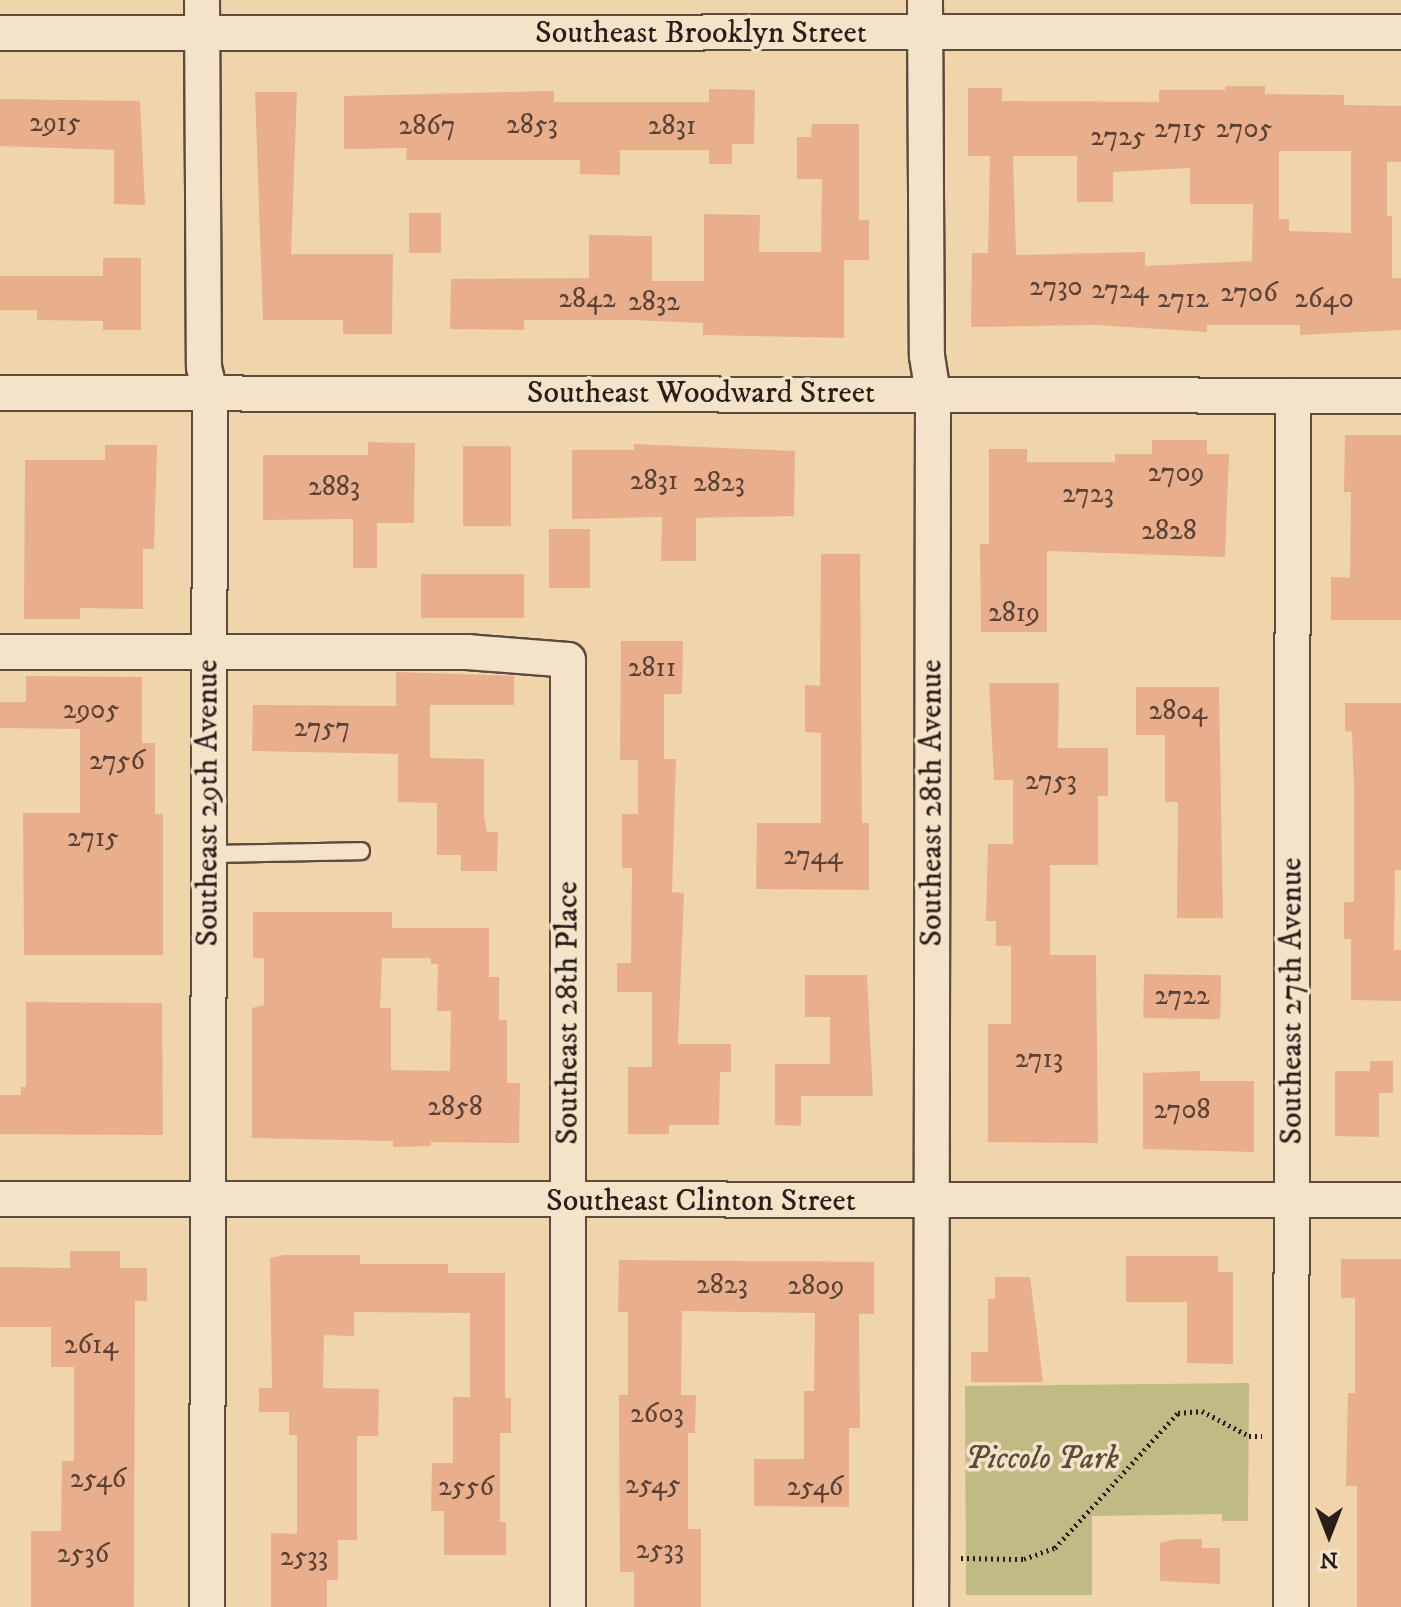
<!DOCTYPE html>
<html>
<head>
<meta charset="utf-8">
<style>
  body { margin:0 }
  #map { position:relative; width:1401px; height:1607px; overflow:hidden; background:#efd4ac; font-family:"IM FELL DW Pica",serif }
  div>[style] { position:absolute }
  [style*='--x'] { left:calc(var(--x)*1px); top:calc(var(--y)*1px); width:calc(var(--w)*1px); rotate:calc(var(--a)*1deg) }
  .green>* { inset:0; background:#c0bb84 }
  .building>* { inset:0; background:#e9af8d; transform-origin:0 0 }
  .path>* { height:5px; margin-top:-2.5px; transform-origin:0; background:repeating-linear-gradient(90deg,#2a1e19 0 2px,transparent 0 6px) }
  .roads { filter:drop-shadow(2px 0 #5b4c3e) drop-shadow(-2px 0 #5b4c3e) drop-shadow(0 2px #5b4c3e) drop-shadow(0 -2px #5b4c3e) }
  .service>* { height:16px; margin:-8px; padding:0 8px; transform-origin:8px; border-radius:8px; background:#f5e3c9 }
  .minor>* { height:34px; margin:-17px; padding:0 17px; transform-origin:17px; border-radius:17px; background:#f5e3c9 }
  span { translate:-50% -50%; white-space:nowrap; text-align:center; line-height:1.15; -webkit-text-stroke:7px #f5e3c9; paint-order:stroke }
  .number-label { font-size:28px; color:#5a4236 }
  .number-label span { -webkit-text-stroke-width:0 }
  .street-label { font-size:32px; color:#2a1e19 }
  .park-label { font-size:32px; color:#574d39; font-style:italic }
  .north { position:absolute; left:1289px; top:1495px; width:80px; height:80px; -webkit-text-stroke:6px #f5e3c9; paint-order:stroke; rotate:180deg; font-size:22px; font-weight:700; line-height:32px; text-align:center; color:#2a1e19 }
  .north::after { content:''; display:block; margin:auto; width:28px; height:36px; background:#2a1e19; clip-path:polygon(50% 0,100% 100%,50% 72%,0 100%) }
</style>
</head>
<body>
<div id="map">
  <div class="green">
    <div style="clip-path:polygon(1249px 1383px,1248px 1521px,1222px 1521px,1222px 1514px,1092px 1516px,1092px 1595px,966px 1595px,965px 1386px)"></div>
  </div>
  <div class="building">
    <div style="clip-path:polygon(evenodd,1225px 86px,1265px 86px,1265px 94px,1344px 95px,1344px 105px,1401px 106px,1401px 162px,1387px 162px,1387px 216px,1392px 216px,1392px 278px,1401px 278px,1401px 330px,1300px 335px,1300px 325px,1207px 325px,1207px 332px,1096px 325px,971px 327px,972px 253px,988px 253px,990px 156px,968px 156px,968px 88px,1002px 88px,1002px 101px,1159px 102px,1159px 90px,1225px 90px,1225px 86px,1279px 151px,1351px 151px,1351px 233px,1289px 231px,1289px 219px,1279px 219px,1279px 151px,1225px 86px,1013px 156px,1077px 156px,1077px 202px,1113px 202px,1113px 172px,1190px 168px,1190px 204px,1253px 204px,1252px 261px,1145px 266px,1145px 252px,1016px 255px,1013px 156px)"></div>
    <div style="clip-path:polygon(709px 89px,755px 90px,754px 144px,732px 144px,732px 164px,709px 164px,709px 150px,620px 150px,620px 175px,580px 174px,580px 160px,406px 160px,407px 148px,344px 149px,344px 96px,554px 91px,554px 102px,709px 102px)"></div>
    <div style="clip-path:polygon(255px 92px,297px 92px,291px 254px,393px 254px,392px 334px,343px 334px,343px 320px,263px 320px)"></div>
    <div style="clip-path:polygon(0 99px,140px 101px,145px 205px,114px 204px,114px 150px,0 146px)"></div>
    <div style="clip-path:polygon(812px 124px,859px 124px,859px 220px,869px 220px,869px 260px,844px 260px,844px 338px,703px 335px,703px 323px,632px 320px,524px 320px,524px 330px,450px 329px,451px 279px,589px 278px,589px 235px,652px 236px,652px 281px,704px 281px,704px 214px,760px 215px,759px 252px,821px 252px,822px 179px,797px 179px,797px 137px,811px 137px)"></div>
    <div style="left:409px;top:213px;width:32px;height:40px"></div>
    <div style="clip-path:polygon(103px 258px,141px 258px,141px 330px,103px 330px,103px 321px,37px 320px,37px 310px,0 310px,0 276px,103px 276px)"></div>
    <div style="clip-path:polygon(1345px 435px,1401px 435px,1401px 620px,1331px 620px,1331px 577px,1350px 578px,1351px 492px,1344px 492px)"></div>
    <div style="clip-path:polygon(1152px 440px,1207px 440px,1207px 454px,1229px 454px,1225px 557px,1047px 551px,1047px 632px,981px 632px,980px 544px,989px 544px,989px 449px,1027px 449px,1027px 462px,1115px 462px,1115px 454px,1152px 454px)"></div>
    <div style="clip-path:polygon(368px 442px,415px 443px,414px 523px,377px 523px,377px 568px,353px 568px,353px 519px,263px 520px,263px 455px,368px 455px)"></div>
    <div style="clip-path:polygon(634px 444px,795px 451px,794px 516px,696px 518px,696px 561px,661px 561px,662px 517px,572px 519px,572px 450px,634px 450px)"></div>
    <div style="clip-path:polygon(105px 445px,157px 445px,154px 549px,143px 549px,143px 609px,80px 608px,80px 619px,24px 619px,25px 460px,105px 460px)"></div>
    <div style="left:463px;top:446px;width:48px;height:80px"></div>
    <div style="left:549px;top:529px;width:41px;height:59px"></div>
    <div style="clip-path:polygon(821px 554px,860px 554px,862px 823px,869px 823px,869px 890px,756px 889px,757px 823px,821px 823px,821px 733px,805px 732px,805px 685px,820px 686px)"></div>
    <div style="left:421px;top:574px;width:103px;height:44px"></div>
    <div style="clip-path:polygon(621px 641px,683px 641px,682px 694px,664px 694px,664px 759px,676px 759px,672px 892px,684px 893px,678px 1044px,731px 1044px,731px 1072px,720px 1072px,719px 1125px,669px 1125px,669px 1134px,628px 1134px,628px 1067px,652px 1067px,652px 992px,617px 992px,617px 963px,631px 963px,632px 868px,622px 868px,622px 814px,638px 814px,638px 760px,620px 760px)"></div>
    <div style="clip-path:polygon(396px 672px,514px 676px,514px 705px,430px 705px,430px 758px,484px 759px,484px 816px,487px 832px,498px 832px,497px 871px,461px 871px,461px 855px,437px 855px,437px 803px,398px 802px,398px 754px,252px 751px,253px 705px,396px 706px)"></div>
    <div style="clip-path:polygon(26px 676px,142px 677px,142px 743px,155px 743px,155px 814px,163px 814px,163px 955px,24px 955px,23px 813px,80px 813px,80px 729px,0 728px,0 702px,26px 702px)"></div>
    <div style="clip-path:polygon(989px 683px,1059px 683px,1058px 748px,1108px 748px,1108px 796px,1098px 796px,1098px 865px,1050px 865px,1050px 955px,1096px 955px,1098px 1143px,988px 1142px,988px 1024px,1011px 1024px,1011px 946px,996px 946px,996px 921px,986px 921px,988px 844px,1013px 844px,1013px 780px,994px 780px)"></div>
    <div style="clip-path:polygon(1136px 687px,1219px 687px,1223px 918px,1177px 918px,1178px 802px,1165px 802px,1165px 735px,1136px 735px)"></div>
    <div style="clip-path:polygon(1345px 703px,1401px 703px,1401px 870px,1395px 870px,1394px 950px,1401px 950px,1401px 1001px,1351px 1000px,1351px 939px,1344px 939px,1344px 902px,1354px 902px,1354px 789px,1352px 732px,1345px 731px)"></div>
    <div style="clip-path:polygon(evenodd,253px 912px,392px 912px,392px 928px,489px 928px,489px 977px,499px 977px,499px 1020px,507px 1020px,507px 1083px,520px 1083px,519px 1143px,431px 1142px,431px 1146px,393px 1147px,393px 1141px,252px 1138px,252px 1008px,264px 1005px,264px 958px,253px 958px,253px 912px,382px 958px,431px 958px,431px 964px,438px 964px,437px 1011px,451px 1011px,450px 1071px,391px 1070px,391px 1008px,380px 1008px,382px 958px)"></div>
    <div style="left:1144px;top:974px;width:77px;height:44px;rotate:1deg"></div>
    <div style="clip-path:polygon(805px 975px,867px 975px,873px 1096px,801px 1096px,801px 1126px,775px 1125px,775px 1064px,830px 1064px,830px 1017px,805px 1017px)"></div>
    <div style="clip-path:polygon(26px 1002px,162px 1003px,163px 1135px,0 1134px,0 1095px,21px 1095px,21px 1087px,26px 1087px)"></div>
    <div style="clip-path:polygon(1370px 1061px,1393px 1061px,1393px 1093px,1379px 1093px,1379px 1137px,1335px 1136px,1335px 1071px,1370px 1071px)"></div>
    <div style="clip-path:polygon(1200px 1071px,1200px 1081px,1254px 1081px,1254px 1152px,1143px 1149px,1143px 1073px)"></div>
    <div style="clip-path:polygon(70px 1251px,120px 1251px,120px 1268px,147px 1268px,147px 1301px,135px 1301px,134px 1607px,31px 1607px,31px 1531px,61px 1531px,62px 1461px,74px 1461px,74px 1367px,51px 1367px,51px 1327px,0 1327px,0 1267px,70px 1268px)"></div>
    <div style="clip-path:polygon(284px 1255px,360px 1255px,360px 1264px,448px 1264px,448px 1273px,505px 1273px,505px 1398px,511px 1398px,511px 1433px,500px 1433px,500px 1522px,506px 1522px,506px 1555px,444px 1555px,444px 1511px,431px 1511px,432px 1463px,453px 1463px,453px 1397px,470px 1397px,470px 1313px,354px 1312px,354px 1336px,324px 1335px,323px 1388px,379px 1389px,378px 1436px,357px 1436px,357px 1540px,338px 1540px,338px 1580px,327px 1580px,327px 1607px,271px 1607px,271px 1533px,297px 1534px,297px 1435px,289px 1435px,289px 1412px,259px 1412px,259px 1388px,272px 1388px,270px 1258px)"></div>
    <div style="clip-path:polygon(1126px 1256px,1218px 1256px,1218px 1272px,1233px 1272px,1233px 1364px,1187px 1363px,1187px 1302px,1126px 1302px)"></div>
    <div style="clip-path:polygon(1341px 1259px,1401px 1259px,1401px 1607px,1357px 1607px,1357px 1486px,1346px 1486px,1348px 1393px,1355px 1393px,1355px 1298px,1341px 1298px)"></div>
    <div style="clip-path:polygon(619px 1260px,874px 1262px,874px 1314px,859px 1314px,860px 1428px,849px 1428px,849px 1507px,754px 1506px,754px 1459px,804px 1459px,804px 1391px,814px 1391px,815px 1313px,682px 1311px,681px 1395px,696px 1395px,695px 1433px,688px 1433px,688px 1529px,701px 1529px,701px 1607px,634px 1607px,634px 1572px,620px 1572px,619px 1395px,628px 1395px,628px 1312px,618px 1312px)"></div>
    <div style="clip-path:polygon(995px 1277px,1030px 1277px,1043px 1382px,971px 1382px,971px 1352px,988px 1352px,988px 1299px,995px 1299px)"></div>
    <div style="clip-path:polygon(1176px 1539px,1202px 1539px,1202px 1548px,1220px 1548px,1220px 1584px,1160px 1581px,1160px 1543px)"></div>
  </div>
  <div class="path">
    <div style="--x:961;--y:1558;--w:63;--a:0.9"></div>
    <div style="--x:1024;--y:1559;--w:33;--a:-20"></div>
    <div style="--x:1055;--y:1548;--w:183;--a:-47.7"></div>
    <div style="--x:1178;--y:1413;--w:24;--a:-5"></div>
    <div style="--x:1202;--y:1411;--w:53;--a:28"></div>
    <div style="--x:1249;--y:1436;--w:13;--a:0"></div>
  </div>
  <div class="roads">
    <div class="service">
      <div style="--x:208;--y:854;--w:153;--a:-1.1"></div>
    </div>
    <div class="minor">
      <div style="--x:202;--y:0;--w:367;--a:89.7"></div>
      <div style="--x:204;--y:367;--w:28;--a:77"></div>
      <div style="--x:210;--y:394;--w:1213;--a:90.14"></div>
      <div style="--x:925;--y:0;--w:356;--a:89.7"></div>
      <div style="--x:927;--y:356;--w:37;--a:81"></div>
      <div style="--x:933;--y:393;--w:1214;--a:90.09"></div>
      <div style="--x:0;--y:33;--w:1401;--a:-0.04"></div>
      <div style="--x:0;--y:393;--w:1401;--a:0.12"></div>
      <div style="--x:0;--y:652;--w:467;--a:0"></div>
      <div style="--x:467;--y:652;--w:101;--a:4.5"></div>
      <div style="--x:568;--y:660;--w:947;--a:90"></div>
      <div style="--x:0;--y:1199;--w:1401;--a:0.04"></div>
      <div style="--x:1291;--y:1607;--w:1211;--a:-89.91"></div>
    </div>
  </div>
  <div class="number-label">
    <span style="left:55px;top:123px">2915</span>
    <span style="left:532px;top:125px">2853</span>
    <span style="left:427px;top:126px">2867</span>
    <span style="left:672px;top:126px">2831</span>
    <span style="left:1180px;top:129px">2715</span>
    <span style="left:1244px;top:129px">2705</span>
    <span style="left:1118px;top:137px">2725</span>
    <span style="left:1056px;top:287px">2730</span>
    <span style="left:1120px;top:290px">2724</span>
    <span style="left:1249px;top:293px">2706</span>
    <span style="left:587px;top:299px">2842</span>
    <span style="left:1183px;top:299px">2712</span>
    <span style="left:1324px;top:299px">2640</span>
    <span style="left:654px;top:302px">2832</span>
    <span style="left:1176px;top:473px">2709</span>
    <span style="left:654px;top:481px">2831</span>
    <span style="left:719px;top:483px">2823</span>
    <span style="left:334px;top:487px">2883</span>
    <span style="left:1088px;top:494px">2723</span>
    <span style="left:1169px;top:531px">2828</span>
    <span style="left:1014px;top:613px">2819</span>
    <span style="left:652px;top:668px">2811</span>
    <span style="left:91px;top:710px">2905</span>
    <span style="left:1178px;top:711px">2804</span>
    <span style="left:322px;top:728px">2757</span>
    <span style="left:117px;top:761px">2756</span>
    <span style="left:1051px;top:781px">2753</span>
    <span style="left:93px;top:838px">2715</span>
    <span style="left:813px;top:856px">2744</span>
    <span style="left:1182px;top:996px">2722</span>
    <span style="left:1039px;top:1059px">2713</span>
    <span style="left:455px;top:1107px">2858</span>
    <span style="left:1182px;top:1110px">2708</span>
    <span style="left:722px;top:1285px">2823</span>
    <span style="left:816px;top:1286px">2809</span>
    <span style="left:91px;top:1345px">2614</span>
    <span style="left:657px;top:1414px">2603</span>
    <span style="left:98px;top:1479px">2546</span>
    <span style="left:653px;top:1485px">2545</span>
    <span style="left:466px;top:1487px">2556</span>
    <span style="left:815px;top:1487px">2546</span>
    <span style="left:660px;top:1550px">2533</span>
    <span style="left:83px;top:1554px">2536</span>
    <span style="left:304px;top:1557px">2533</span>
  </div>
  <div class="street-label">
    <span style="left:701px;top:33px">Southeast Brooklyn Street</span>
    <span style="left:701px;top:393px">Southeast Woodward Street</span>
    <span style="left:208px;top:803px;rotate:-90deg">Southeast 29th Avenue</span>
    <span style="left:932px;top:803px;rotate:-90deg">Southeast 28th Avenue</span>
    <span style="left:1292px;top:1001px;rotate:-90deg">Southeast 27th Avenue</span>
    <span style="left:568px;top:1013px;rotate:-90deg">Southeast 28th Place</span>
    <span style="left:701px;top:1201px">Southeast Clinton Street</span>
  </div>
  <div class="park-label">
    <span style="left:1042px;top:1459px">Piccolo Park</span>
  </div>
  <div class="north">N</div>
</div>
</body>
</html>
